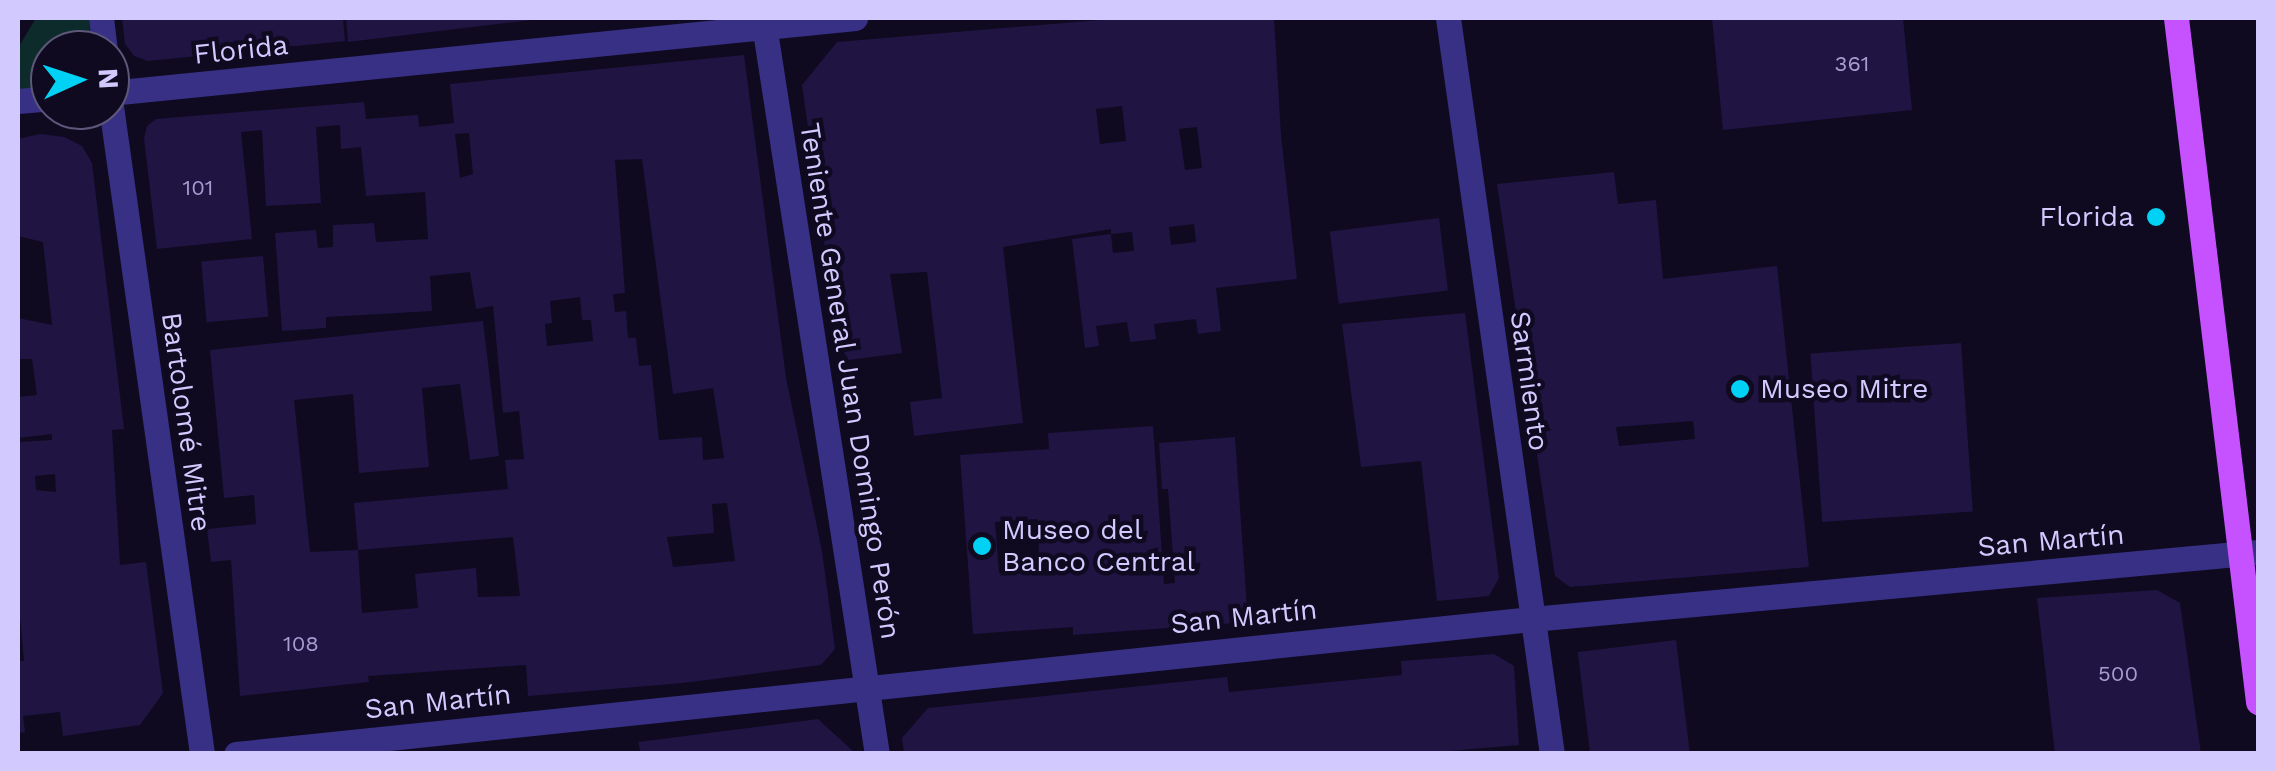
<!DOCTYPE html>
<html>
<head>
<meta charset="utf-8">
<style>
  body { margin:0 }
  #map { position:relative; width:2276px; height:771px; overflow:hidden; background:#0f0a20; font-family:"Work Sans",sans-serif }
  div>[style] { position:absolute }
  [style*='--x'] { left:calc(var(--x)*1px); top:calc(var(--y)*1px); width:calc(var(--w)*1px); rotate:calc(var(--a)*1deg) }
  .green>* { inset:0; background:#0d2b2b }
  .building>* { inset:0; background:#201443; transform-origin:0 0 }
  .minor>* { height:25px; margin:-12.5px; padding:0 12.5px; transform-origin:12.5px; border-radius:12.5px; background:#373085 }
  .major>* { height:25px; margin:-12.5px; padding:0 12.5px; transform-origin:12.5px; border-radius:12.5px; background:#c651ff }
  .dots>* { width:28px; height:28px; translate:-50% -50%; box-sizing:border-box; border:5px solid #0f0a20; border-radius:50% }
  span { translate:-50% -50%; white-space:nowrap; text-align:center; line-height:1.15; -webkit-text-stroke:9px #0f0a20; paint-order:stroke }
  .number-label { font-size:22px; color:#a69cd0 }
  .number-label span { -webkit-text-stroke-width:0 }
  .street-label { font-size:28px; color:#d2caff }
  .poi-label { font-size:28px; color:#d2caff }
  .right { translate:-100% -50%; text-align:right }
  .left { translate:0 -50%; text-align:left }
  .frame { position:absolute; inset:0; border:20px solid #d2caff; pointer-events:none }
  .north { position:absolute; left:30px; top:30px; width:100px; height:100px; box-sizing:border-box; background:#0f0a20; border:2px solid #5d5779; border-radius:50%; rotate:87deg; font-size:28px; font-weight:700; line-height:40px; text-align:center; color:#d2caff }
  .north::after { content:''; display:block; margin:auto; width:35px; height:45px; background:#00d2f5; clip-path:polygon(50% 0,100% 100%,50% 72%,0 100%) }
</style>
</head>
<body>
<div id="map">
  <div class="green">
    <div style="clip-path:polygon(36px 18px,89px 18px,91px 50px,50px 50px,50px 87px,18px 91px,18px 48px)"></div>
  </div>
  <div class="building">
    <div style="clip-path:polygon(122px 18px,343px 18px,345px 41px,148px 61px,134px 56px,125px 44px)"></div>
    <div style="clip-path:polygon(346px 18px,531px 18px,531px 20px,348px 42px)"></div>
    <div style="clip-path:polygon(evenodd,1124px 18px,1274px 18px,1281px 135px,1297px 279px,1216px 288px,1221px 331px,1198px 334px,1196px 319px,1154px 324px,1156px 339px,1130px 342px,1127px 322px,1096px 326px,1099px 346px,1085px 348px,1072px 239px,1111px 234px,1111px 229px,1003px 247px,1023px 423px,914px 436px,910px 402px,942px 398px,927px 272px,890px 274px,902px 353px,841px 361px,802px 85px,837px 42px,1124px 18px,1122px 106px,1126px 141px,1100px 144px,1096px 109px,1122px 106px,1124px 18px,1197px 127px,1202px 168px,1185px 170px,1179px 129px,1197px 127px,1124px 18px,1194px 224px,1196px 242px,1171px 245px,1169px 227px,1194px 224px,1124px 18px,1132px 232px,1134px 251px,1113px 253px,1111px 234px,1132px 232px)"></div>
    <div style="clip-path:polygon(1712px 18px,1903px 18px,1912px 110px,1723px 130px)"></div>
    <div style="clip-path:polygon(evenodd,744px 55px,786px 378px,822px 551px,835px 649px,821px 665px,683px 683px,528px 696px,526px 665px,368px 676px,369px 682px,240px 696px,231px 560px,211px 562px,207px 529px,256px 524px,254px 495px,224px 498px,210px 350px,483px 321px,499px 456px,470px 460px,460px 384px,422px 388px,429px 467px,359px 473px,353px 394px,294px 400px,310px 552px,358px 550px,362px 613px,418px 608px,415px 574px,476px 568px,478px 597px,520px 596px,513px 537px,358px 550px,354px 503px,508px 489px,505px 460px,524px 459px,519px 411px,503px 413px,493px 306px,476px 309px,470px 272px,430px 276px,432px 311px,326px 317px,326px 328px,282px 331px,275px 233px,316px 230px,318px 248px,333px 247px,333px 225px,374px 223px,376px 242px,428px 239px,425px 192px,366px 196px,361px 147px,341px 149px,340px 125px,316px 127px,321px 203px,266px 206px,262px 130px,241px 132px,252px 239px,157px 249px,144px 138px,147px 126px,156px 119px,364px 102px,366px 119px,418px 115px,419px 127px,454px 123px,450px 84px,744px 55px,469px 133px,473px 174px,460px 178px,455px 134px,469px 133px,744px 55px,642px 159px,673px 394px,713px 388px,724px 458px,703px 460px,702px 437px,659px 440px,651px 365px,639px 366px,636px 338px,628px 338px,626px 311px,615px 312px,613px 294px,625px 293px,615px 160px,642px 159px,744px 55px,580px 297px,582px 320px,591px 320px,593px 341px,547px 346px,545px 324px,552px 323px,550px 301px,580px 297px,744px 55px,727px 503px,735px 561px,673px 567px,667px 537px,714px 533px,712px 504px,727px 503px)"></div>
    <div style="clip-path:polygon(evenodd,40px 134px,64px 137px,82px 146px,92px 163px,124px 429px,112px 430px,120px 565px,146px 562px,163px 693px,140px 725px,63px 736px,60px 712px,23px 716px,25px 732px,18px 733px,18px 661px,24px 661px,18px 596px,18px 442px,52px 440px,52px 434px,18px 438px,18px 397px,37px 395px,32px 359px,18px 359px,18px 318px,52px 325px,43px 242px,18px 236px,18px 139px,40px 134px,55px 474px,56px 492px,36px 490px,35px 476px,55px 474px)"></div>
    <div style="clip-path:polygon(evenodd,1614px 172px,1618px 204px,1656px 200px,1663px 279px,1777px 266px,1809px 567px,1570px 587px,1555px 576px,1497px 184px,1614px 172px,1693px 421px,1695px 439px,1619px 446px,1616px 427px,1693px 421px)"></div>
    <div style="left:1439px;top:218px;width:73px;height:110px;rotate:83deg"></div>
    <div style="left:263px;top:256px;width:61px;height:62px;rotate:85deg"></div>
    <div style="clip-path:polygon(1465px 313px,1499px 578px,1489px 596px,1437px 601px,1421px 461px,1361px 467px,1342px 324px)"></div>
    <div style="left:1961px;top:343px;width:169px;height:151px;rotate:86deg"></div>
    <div style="clip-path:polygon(evenodd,1153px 426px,1164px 584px,1175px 583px,1168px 489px,1162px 489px,1159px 443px,1235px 437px,1248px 622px,1073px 635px,1073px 627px,973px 634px,960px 455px,1049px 449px,1048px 433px,1153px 426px,1037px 519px,1040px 569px,999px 573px,995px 522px,1037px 519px)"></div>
    <div style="clip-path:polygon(2157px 590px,2180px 603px,2201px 754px,2055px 754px,2037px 598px)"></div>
    <div style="left:1676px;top:640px;width:115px;height:99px;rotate:83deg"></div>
    <div style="clip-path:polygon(1494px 654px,1514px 666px,1519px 745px,1413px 754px,904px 754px,902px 738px,928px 708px,1227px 677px,1229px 692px,1402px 675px,1401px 661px)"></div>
    <div style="clip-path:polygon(818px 719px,856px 754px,641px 754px,638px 742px)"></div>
  </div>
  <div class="minor">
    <div style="--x:101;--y:18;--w:32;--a:83"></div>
    <div style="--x:763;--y:18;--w:745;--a:81.2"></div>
    <div style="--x:1448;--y:18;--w:743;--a:81.96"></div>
    <div style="--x:110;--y:93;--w:749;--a:-5.75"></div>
    <div style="--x:110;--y:99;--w:661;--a:82"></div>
    <div style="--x:18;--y:101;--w:32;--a:-5"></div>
    <div style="--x:236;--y:754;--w:1303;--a:-5.95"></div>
    <div style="--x:1532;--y:619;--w:729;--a:-5.27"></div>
  </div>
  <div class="major">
    <div style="--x:2176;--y:18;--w:689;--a:83.16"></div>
  </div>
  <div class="dots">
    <div style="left:2156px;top:217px;background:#00d2f5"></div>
    <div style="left:1740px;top:389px;background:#00d2f5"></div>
    <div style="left:982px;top:546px;background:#00d2f5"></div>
  </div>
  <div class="number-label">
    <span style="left:1852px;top:64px">361</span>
    <span style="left:198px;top:188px">101</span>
    <span style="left:301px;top:644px">108</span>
    <span style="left:2118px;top:674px">500</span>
  </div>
  <div class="street-label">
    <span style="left:241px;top:50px;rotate:-6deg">Florida</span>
    <span style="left:850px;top:381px;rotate:81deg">Teniente General Juan Domingo Perón</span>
    <span style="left:1529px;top:381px;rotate:82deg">Sarmiento</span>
    <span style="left:186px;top:422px;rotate:82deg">Bartolomé Mitre</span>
    <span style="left:2051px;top:541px;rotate:-5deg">San Martín</span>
    <span style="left:1244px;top:617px;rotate:-6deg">San Martín</span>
    <span style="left:438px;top:702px;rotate:-6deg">San Martín</span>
  </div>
  <div class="poi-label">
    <span class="right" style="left:2134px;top:217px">Florida</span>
    <span class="left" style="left:1760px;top:389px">Museo Mitre</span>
    <span class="left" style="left:1002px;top:546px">Museo del<br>Banco Central</span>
  </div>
  <div class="frame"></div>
  <div class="north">N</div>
</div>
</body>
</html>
